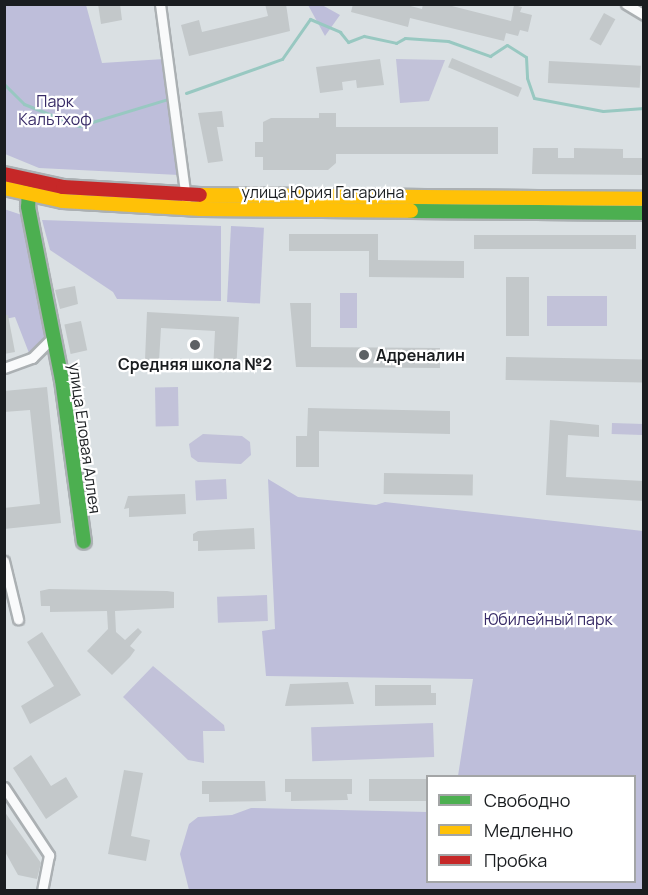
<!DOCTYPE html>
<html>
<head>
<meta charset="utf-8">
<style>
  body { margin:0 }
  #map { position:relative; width:648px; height:895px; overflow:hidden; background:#dae0e3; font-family:Manrope,sans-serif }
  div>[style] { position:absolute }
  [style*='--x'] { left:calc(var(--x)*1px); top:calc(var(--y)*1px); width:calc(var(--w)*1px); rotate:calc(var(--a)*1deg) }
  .green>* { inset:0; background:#c2c2d9; transform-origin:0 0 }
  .forest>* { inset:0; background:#bebeda; transform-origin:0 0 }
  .stream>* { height:3px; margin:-1.5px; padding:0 1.5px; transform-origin:1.5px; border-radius:1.5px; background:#98c8c1 }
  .building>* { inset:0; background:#c3c8ca; transform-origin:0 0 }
  .roads { filter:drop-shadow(2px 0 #abb0b3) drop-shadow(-2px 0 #abb0b3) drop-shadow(0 2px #abb0b3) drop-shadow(0 -2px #abb0b3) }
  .street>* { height:9px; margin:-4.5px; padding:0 4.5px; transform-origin:4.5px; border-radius:4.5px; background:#f9fafb }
  .fast>* { height:14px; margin:-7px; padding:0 7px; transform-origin:7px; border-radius:7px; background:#4caf50 }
  .slow>* { height:14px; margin:-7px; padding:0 7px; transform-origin:7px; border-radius:7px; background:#ffc107 }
  .jam>* { height:14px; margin:-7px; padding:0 7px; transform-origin:7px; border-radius:7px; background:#c62828 }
  .dots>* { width:16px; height:16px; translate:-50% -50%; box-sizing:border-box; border:3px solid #fff; border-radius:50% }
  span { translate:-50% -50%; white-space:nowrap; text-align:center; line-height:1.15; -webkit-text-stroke:4.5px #fff; paint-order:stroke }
  .park-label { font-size:16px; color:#382b67 }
  .street-label { font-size:16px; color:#1a1d20 }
  .poi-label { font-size:16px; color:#1a1d20; font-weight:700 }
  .left { translate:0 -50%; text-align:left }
  .frame { position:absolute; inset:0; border:6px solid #1a1d20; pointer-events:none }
  .legend { position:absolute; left:426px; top:775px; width:210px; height:108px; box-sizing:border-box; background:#fff; border:2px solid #a3a5a6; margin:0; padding:8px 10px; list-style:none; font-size:18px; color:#1a1d20 }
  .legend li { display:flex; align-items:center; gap:12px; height:30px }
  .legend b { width:30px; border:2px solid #a3a5a6 }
</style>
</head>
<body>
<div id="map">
  <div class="green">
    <div style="clip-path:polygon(396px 59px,445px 60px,429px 101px,400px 103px)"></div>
    <div style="left:340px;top:293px;width:17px;height:35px"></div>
    <div style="left:547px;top:296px;width:60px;height:30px"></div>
    <div style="left:178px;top:387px;width:39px;height:23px;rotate:89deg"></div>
    <div style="left:612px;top:423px;width:31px;height:11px;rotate:2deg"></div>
    <div style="clip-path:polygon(203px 434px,242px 436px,250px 442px,251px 455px,241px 464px,198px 462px,191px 457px,189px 444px)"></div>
    <div style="left:226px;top:479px;width:20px;height:31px;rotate:87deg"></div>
    <div style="left:267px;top:595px;width:26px;height:50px;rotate:88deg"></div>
    <div style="clip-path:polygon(153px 666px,224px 725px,225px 731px,203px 731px,204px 763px,188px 760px,123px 697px)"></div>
    <div style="left:433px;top:723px;width:34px;height:122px;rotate:88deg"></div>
  </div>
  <div class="forest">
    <div style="clip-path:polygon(4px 5px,86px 5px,102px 63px,164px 59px,179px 175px,39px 168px,5px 154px)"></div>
    <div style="clip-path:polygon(308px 5px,322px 5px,340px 15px,325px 36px)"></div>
    <div style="clip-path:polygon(4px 209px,25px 216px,46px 338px,29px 353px,15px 317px,5px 319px)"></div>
    <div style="clip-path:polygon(42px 220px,221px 226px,221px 301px,117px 299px,113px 292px,50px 250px)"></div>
    <div style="left:231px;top:226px;width:33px;height:76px;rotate:3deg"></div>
    <div style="clip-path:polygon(268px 479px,298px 497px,376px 505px,385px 502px,643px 531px,643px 890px,189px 890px,180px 854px,189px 824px,198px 817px,232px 815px,251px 808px,427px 812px,428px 882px,634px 882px,634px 776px,458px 776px,473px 679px,266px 676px,262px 631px,275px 629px)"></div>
  </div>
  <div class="stream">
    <div style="--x:4;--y:84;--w:28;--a:45"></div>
    <div style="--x:24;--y:104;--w:59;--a:21.8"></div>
    <div style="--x:79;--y:126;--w:96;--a:-16.9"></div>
    <div style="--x:186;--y:93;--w:102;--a:-19.5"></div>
    <div style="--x:282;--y:59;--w:49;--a:-55"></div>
    <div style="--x:310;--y:19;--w:33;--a:23"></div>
    <div style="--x:340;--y:32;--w:13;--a:51"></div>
    <div style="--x:348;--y:42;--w:17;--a:-21"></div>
    <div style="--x:364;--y:36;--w:33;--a:12"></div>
    <div style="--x:396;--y:43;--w:10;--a:-29"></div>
    <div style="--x:405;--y:38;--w:43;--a:4"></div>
    <div style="--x:448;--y:41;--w:45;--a:19.7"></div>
    <div style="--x:490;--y:56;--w:20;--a:-33"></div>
    <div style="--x:507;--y:45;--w:22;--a:32"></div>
    <div style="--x:526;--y:57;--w:21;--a:87"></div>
    <div style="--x:527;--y:78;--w:21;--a:71"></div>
    <div style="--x:534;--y:98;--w:70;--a:10.7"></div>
    <div style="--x:603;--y:111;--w:41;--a:-4.2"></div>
  </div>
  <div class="building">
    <div style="clip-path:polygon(98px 4px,120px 4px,122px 20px,101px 24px)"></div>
    <div style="clip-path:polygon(265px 4px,286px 4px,290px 31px,189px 56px,181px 25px,199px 20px,202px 32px,268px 16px)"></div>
    <div style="clip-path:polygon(353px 4px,403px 4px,422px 9px,423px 4px,444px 4px,511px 21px,514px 5px,522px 7px,520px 12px,532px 15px,528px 32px,520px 30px,518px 36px,506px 33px,504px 41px,410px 18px,408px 27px,351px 12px)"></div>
    <div style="left:604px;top:13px;width:13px;height:30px;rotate:29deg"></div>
    <div style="left:452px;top:58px;width:76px;height:10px;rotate:23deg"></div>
    <div style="clip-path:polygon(380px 59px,384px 85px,357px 88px,356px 80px,342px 82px,343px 90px,320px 93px,316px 67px)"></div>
    <div style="left:549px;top:61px;width:92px;height:22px;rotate:3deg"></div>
    <div style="clip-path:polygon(222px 111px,224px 127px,217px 127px,223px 161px,208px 163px,198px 113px)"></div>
    <div style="clip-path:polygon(319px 113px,336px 113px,336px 127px,498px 127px,498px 154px,336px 154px,336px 163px,328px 170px,263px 170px,263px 157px,255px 157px,255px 142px,263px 142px,263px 122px,271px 118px,319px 118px)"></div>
    <div style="clip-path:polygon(533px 148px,558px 148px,558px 158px,574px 158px,574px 148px,623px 149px,623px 158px,644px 158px,644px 175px,532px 174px)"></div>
    <div style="clip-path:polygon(289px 234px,378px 234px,378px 260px,464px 261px,464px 278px,369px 277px,369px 251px,289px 251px)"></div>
    <div style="left:474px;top:235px;width:162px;height:14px"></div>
    <div style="left:506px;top:277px;width:23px;height:59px"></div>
    <div style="clip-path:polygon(75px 286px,78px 304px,60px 309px,55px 290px)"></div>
    <div style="clip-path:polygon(290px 303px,311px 303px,311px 347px,440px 348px,440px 368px,296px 367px)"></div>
    <div style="clip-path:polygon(147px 312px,239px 317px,236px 372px,213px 371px,215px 331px,161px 328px,159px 361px,145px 360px)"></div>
    <div style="clip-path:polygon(4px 315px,8px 315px,15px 352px,4px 354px)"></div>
    <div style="left:81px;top:321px;width:30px;height:17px;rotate:78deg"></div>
    <div style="left:506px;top:357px;width:138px;height:23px;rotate:1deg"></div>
    <div style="clip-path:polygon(47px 387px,61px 523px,4px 529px,4px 508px,40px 504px,30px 410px,4px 412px,4px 391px)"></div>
    <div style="clip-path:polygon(308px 408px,450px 411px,450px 434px,319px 431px,319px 467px,296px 467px,296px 436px,307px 436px)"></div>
    <div style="clip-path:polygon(550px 420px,599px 425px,599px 437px,568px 435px,566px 477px,644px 481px,644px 501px,546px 495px)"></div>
    <div style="left:384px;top:473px;width:89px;height:21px;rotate:1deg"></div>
    <div style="clip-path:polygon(185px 494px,186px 514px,129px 517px,129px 508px,124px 509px,128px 496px)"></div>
    <div style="clip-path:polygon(254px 528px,255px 549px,198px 551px,198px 541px,193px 541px,193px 534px,198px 531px)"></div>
    <div style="clip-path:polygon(49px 589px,167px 591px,174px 592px,174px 608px,115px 611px,116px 632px,125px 640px,138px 628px,142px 632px,130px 646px,135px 650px,130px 657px,112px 675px,87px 651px,108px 629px,107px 611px,50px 612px,50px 606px,41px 606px,40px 591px)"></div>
    <div style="clip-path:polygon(42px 632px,81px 695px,30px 724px,21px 706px,54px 686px,27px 642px)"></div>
    <div style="clip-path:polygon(348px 682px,354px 704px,285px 706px,290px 684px)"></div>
    <div style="clip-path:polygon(375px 685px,431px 685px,431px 693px,436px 693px,436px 705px,375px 706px)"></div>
    <div style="clip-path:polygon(31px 755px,51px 786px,66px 777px,78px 797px,46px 819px,13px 768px)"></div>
    <div style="clip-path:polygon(124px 770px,143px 773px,131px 836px,150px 840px,146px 861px,108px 854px)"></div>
    <div style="clip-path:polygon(285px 779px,352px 779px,352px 794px,347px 794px,348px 800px,291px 801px,291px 792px,285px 792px)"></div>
    <div style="left:369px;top:779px;width:59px;height:22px"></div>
    <div style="clip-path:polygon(202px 781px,265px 781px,266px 801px,209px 802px,209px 794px,202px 794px)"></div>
    <div style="clip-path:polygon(4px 811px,41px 863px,37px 879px,18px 875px,4px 850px)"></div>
  </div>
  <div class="roads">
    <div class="street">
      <div style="--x:160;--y:4;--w:197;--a:82.4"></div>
      <div style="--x:626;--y:4;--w:21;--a:31"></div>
      <div style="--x:4;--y:368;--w:30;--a:-20"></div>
      <div style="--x:32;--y:358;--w:28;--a:-45"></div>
      <div style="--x:4;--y:561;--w:60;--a:76.4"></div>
      <div style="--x:4;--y:787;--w:82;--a:56.5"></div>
      <div style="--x:49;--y:855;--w:36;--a:101"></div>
    </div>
    <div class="fast">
      <div style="--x:29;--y:183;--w:24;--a:92"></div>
      <div style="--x:28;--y:207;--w:176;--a:78.9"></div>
      <div style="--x:62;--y:380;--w:163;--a:82.3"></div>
      <div style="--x:411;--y:211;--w:233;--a:0.5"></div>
    </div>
    <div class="slow">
      <div style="--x:4;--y:188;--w:60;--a:12.4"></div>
      <div style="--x:63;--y:201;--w:138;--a:3.3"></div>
      <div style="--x:201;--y:209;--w:210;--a:0.5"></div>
      <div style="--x:200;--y:195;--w:444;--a:0.5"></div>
    </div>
    <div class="jam">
      <div style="--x:4;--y:174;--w:60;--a:12.4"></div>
      <div style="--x:63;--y:187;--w:137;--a:3.3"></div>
    </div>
  </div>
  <div class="dots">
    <div style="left:195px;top:345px;background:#5d6164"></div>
    <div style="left:364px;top:355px;background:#5d6164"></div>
  </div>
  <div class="park-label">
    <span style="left:55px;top:110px">Парк<br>Кальтхоф</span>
    <span style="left:548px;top:619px">Юбилейный парк</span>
  </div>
  <div class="street-label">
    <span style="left:323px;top:192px">улица Юрия Гагарина</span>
    <span style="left:85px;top:438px;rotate:82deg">улица Еловая Аллея</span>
  </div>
  <div class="poi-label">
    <span class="left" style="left:376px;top:355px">Адреналин</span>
    <span style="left:195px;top:364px">Средняя школа №2</span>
  </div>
  <div class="frame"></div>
  <ul class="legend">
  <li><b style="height:8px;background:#4caf50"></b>Свободно</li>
  <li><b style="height:8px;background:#ffc107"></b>Медленно</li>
  <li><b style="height:8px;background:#c62828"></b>Пробка</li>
  </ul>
</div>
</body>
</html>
